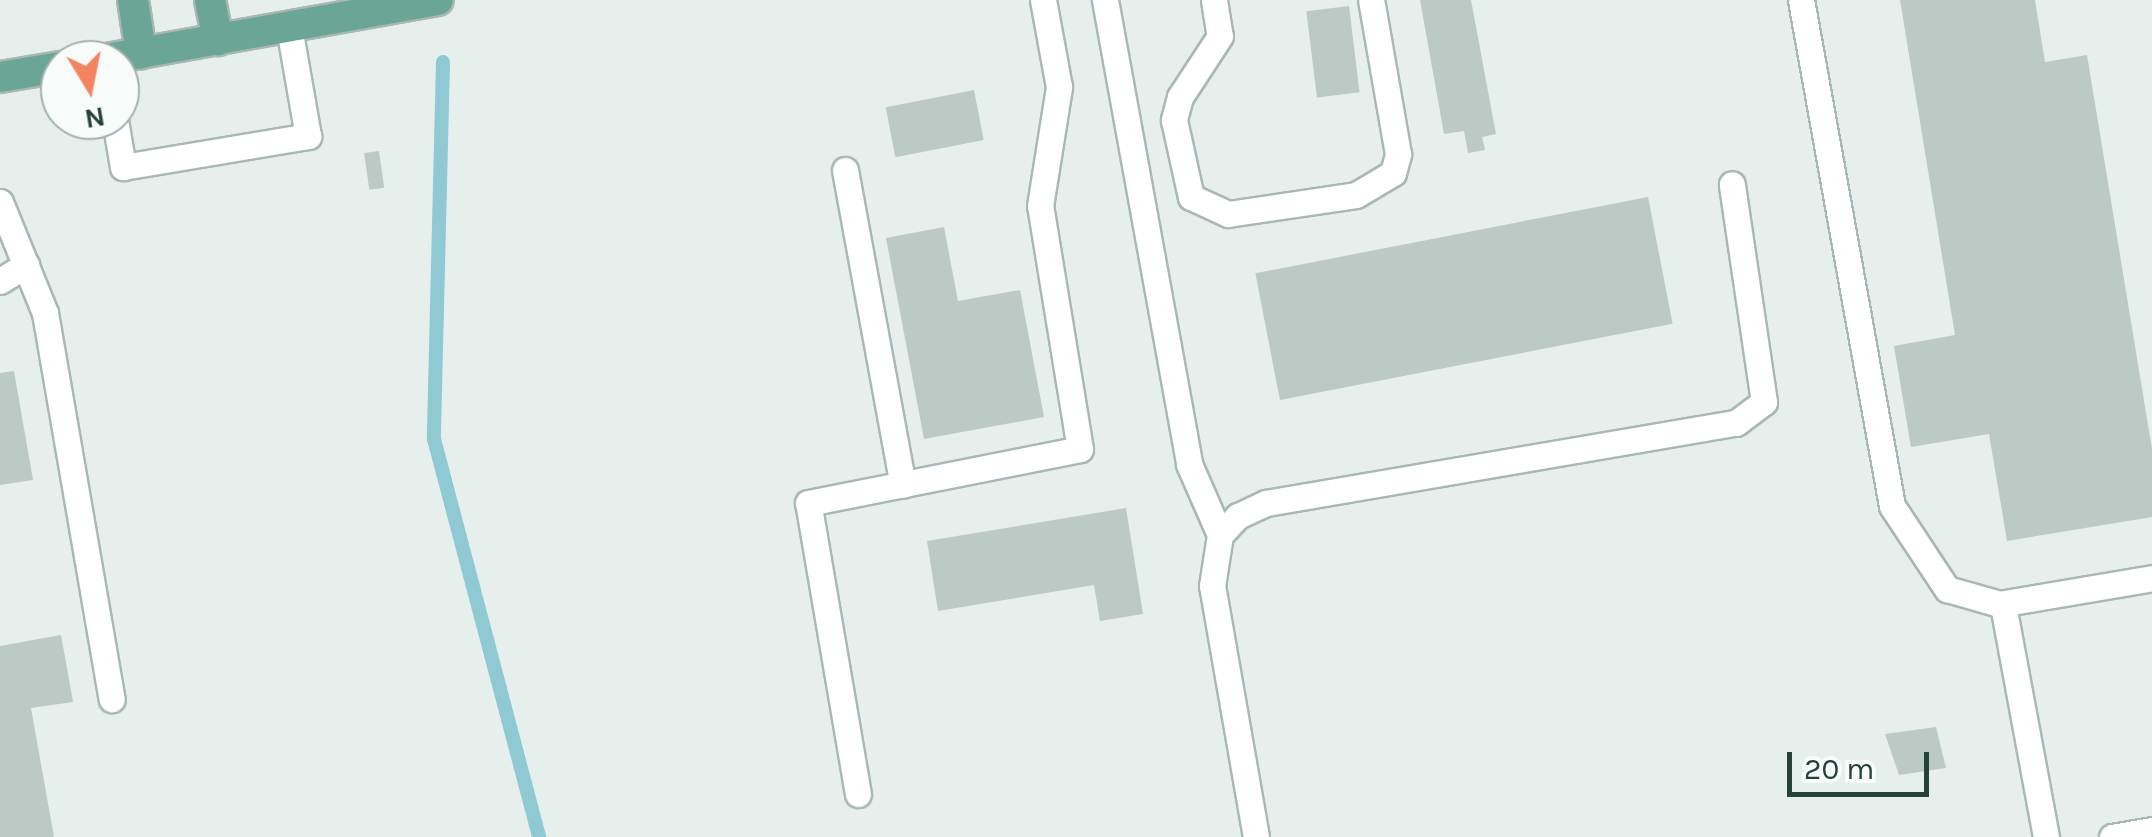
<!DOCTYPE html>
<html>
<head>
<meta charset="utf-8">
<style>
  body { margin:0 }
  #map { position:relative; width:2152px; height:837px; overflow:hidden; background:#e6efeb; font-family:Karla,sans-serif }
  div>[style] { position:absolute }
  [style*='--x'] { left:calc(var(--x)*1px); top:calc(var(--y)*1px); width:calc(var(--w)*1px); rotate:calc(var(--a)*1deg) }
  .stream>* { height:14px; margin:-7px; padding:0 7px; transform-origin:7px; border-radius:7px; background:#8ec9d4 }
  .building>* { inset:0; background:#bbcac4; transform-origin:0 0 }
  .roads { filter:drop-shadow(2px 0 #a8b8b2) drop-shadow(-2px 0 #a8b8b2) drop-shadow(0 2px #a8b8b2) drop-shadow(0 -2px #a8b8b2) }
  .lane>* { height:25px; margin:-12.5px; padding:0 12.5px; transform-origin:12.5px; border-radius:12.5px; background:#fff }
  .primary>* { height:30px; margin:-15px; padding:0 15px; transform-origin:15px; border-radius:15px; background:#6aa596 }
  span { translate:-50% -50%; white-space:nowrap; text-align:center; line-height:1.15; -webkit-text-stroke:8px #f7fbf9; paint-order:stroke }
  .north { position:absolute; left:40px; top:40px; width:100px; height:100px; box-sizing:border-box; background:#f7fbf9; border:2px solid #a3b1ad; border-radius:50%; rotate:170deg; font-size:28px; font-weight:700; line-height:40px; text-align:center; color:#24423a }
  .north::after { content:''; display:block; margin:auto; width:35px; height:45px; background:#f4845f; clip-path:polygon(50% 0,100% 100%,50% 72%,0 100%) }
  .scale { position:absolute; left:1787px; top:752px; width:142px; height:45px; box-sizing:border-box; border:5px solid #24423a; border-top:0; padding-left:12px; font-size:30px; line-height:35px; white-space:nowrap; color:#24423a; -webkit-text-stroke:8px #f7fbf9; paint-order:stroke }
</style>
</head>
<body>
<div id="map">
  <div class="stream">
    <div style="--x:443;--y:62;--w:377;--a:91.4"></div>
    <div style="--x:434;--y:439;--w:412;--a:75.2"></div>
  </div>
  <div class="building">
    <div style="clip-path:polygon(1420px 0,1471px 0,1496px 134px,1482px 137px,1485px 150px,1468px 153px,1464px 131px,1444px 134px)"></div>
    <div style="clip-path:polygon(1900px 0,2035px 0,2045px 62px,2087px 55px,2152px 449px,2152px 517px,2007px 541px,1989px 434px,1911px 447px,1894px 346px,1955px 335px)"></div>
    <div style="left:1349px;top:6px;width:87px;height:43px;rotate:83deg"></div>
    <div style="left:974px;top:90px;width:51px;height:90px;rotate:79deg"></div>
    <div style="left:379px;top:151px;width:37px;height:15px;rotate:82deg"></div>
    <div style="left:1648px;top:197px;width:129px;height:400px;rotate:79deg"></div>
    <div style="clip-path:polygon(944px 227px,958px 301px,1020px 290px,1044px 417px,924px 439px,886px 238px)"></div>
    <div style="clip-path:polygon(14px 371px,33px 480px,0 485px,0 373px)"></div>
    <div style="clip-path:polygon(1126px 508px,1143px 614px,1100px 621px,1094px 585px,938px 611px,927px 541px)"></div>
    <div style="clip-path:polygon(61px 635px,73px 702px,31px 708px,54px 837px,0 837px,0 646px)"></div>
    <div style="clip-path:polygon(1936px 727px,1946px 768px,1899px 775px,1885px 734px)"></div>
  </div>
  <div class="roads">
    <div class="lane">
      <div style="--x:1105;--y:0;--w:472;--a:79.7"></div>
      <div style="--x:1189;--y:464;--w:77;--a:66.4"></div>
      <div style="--x:1214;--y:0;--w:36;--a:81"></div>
      <div style="--x:1220;--y:36;--w:73;--a:123.3"></div>
      <div style="--x:1180;--y:97;--w:24;--a:105"></div>
      <div style="--x:1174;--y:120;--w:79;--a:77.6"></div>
      <div style="--x:1191;--y:197;--w:41;--a:24.7"></div>
      <div style="--x:1228;--y:214;--w:129;--a:-8.4"></div>
      <div style="--x:1356;--y:195;--w:43;--a:-30.7"></div>
      <div style="--x:1393;--y:173;--w:20;--a:-75"></div>
      <div style="--x:1398;--y:154;--w:156;--a:-99.9"></div>
      <div style="--x:1801;--y:0;--w:514;--a:79.8"></div>
      <div style="--x:1892;--y:506;--w:100;--a:56.5"></div>
      <div style="--x:1947;--y:589;--w:58;--a:15.9"></div>
      <div style="--x:2003;--y:605;--w:236;--a:79.5"></div>
      <div style="--x:115;--y:120;--w:48;--a:80.3"></div>
      <div style="--x:123;--y:167;--w:188;--a:-9.5"></div>
      <div style="--x:308;--y:136;--w:111;--a:-99.9"></div>
      <div style="--x:845;--y:170;--w:320;--a:79.6"></div>
      <div style="--x:0;--y:202;--w:120;--a:67.9"></div>
      <div style="--x:45;--y:313;--w:392;--a:80.2"></div>
      <div style="--x:0;--y:281;--w:31;--a:-32"></div>
      <div style="--x:1999;--y:604;--w:155;--a:-9.6"></div>
      <div style="--x:858;--y:794;--w:295;--a:-99.7"></div>
      <div style="--x:808;--y:503;--w:277;--a:-11.2"></div>
      <div style="--x:1080;--y:449;--w:246;--a:-99.3"></div>
      <div style="--x:1040;--y:206;--w:121;--a:-80.9"></div>
      <div style="--x:1059;--y:87;--w:88;--a:-100.4"></div>
      <div style="--x:1256;--y:837;--w:255;--a:-99.9"></div>
      <div style="--x:1212;--y:586;--w:52;--a:-81.1"></div>
      <div style="--x:1220;--y:535;--w:26;--a:-47"></div>
      <div style="--x:1238;--y:516;--w:31;--a:-25"></div>
      <div style="--x:1266;--y:503;--w:477;--a:-9.7"></div>
      <div style="--x:1736;--y:423;--w:35;--a:-37"></div>
      <div style="--x:1764;--y:402;--w:220;--a:-98.4"></div>
      <div style="--x:2112;--y:837;--w:41;--a:-9.9"></div>
    </div>
    <div class="primary">
      <div style="--x:133;--y:0;--w:54;--a:81.4"></div>
      <div style="--x:210;--y:0;--w:41;--a:78.7"></div>
      <div style="--x:101;--y:60;--w:342;--a:-10.1"></div>
      <div style="--x:0;--y:77;--w:61;--a:-9.5"></div>
    </div>
  </div>
  <div class="north">N</div>
  <div class="scale">20 m</div>
</div>
</body>
</html>
